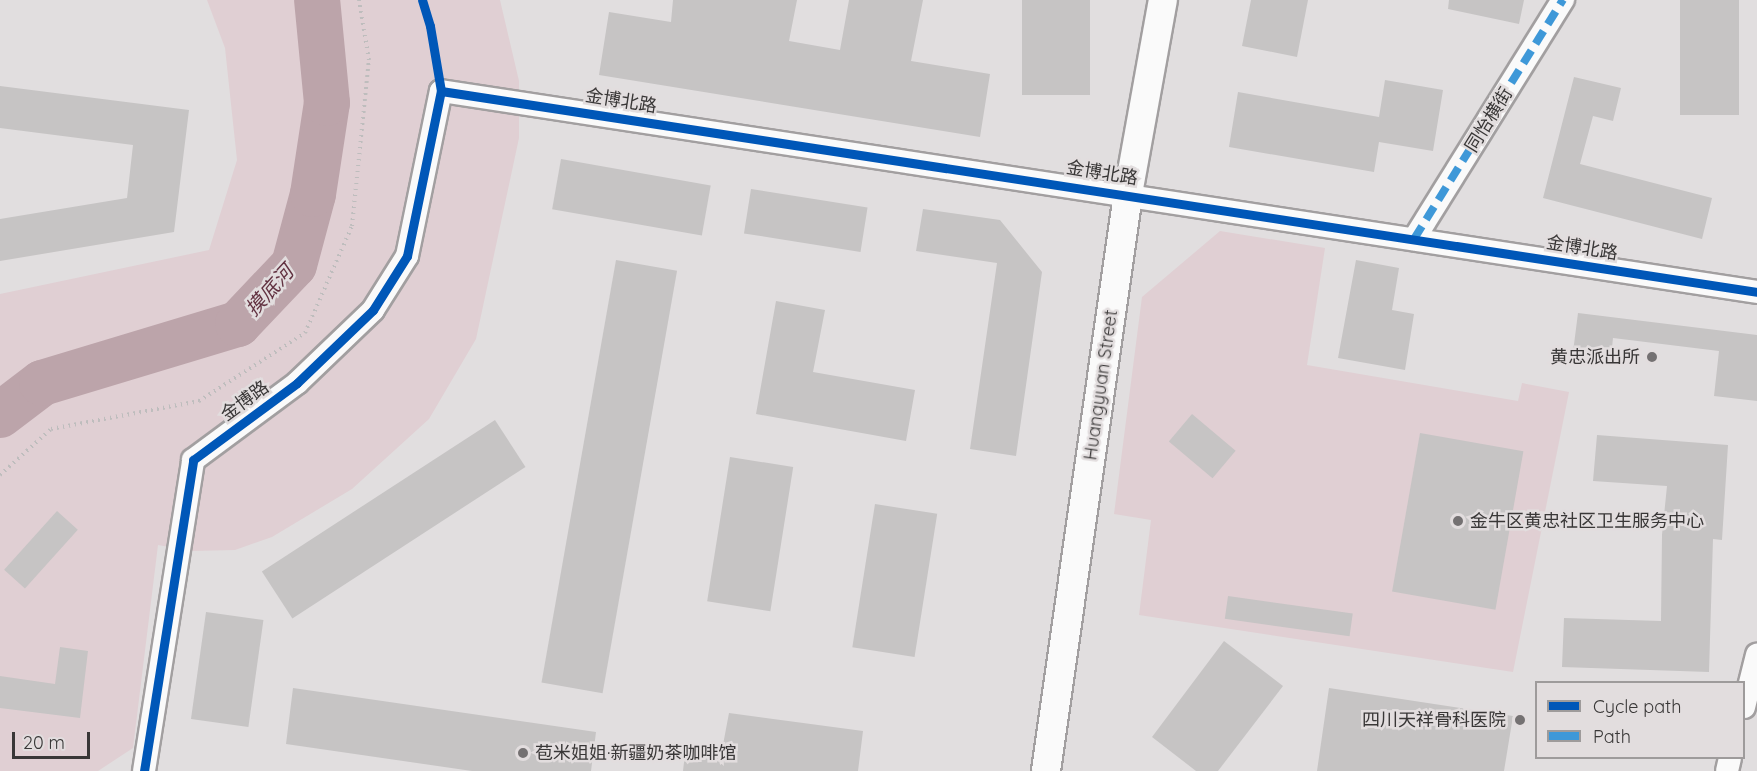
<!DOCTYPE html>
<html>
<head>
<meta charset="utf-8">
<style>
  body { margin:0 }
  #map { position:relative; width:1757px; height:771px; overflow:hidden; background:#e1dedf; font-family:Quicksand,"Noto Sans SC",sans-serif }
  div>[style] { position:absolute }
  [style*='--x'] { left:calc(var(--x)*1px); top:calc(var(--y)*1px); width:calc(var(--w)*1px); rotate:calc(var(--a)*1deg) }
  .green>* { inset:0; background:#e0cfd3 }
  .river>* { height:46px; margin:-23px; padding:0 23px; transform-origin:23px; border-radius:23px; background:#bca4aa }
  .building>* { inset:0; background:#c6c4c4; transform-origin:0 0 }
  .path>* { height:4px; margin-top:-2px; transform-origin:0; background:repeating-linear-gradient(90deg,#bebdbd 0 1.5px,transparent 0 6px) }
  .roads { filter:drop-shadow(2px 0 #a29fa0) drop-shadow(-2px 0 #a29fa0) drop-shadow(0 2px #a29fa0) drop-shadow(0 -2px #a29fa0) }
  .minor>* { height:22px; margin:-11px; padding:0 11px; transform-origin:11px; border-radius:11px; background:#fafafa }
  .tertiary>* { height:28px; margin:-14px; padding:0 14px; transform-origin:14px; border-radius:14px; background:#fafafa }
  .quiet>* { height:8px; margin-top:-4px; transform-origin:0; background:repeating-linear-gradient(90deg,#3e98d8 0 15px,transparent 0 23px) }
  .cycleway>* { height:9px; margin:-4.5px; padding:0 4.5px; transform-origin:4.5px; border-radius:4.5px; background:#0057b8 }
  .dots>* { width:16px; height:16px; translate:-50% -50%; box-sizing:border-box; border:3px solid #e2ddde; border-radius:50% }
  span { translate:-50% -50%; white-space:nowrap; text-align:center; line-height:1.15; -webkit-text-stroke:5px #e2ddde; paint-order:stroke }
  .street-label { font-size:18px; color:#393737 }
  .poi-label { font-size:18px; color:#393737 }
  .right { translate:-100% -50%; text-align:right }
  .left { translate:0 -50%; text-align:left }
  .water-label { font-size:20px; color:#623241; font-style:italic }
  .legend { position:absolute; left:1535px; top:681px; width:210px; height:78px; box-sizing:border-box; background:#e2ddde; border:2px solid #9e9b9b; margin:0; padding:8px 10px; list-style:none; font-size:18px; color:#393737 }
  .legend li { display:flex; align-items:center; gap:12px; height:30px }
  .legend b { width:30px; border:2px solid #9e9b9b }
  .scale { position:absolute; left:12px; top:732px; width:78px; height:27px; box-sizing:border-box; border:3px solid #393737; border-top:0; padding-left:8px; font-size:18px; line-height:21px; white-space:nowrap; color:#393737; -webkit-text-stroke:4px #e2ddde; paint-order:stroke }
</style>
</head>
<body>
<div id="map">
  <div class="green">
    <div style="clip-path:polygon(207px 0,500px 0,519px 81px,519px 138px,476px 339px,429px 419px,352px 489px,272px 537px,235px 550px,192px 551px,158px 545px,133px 748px,98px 771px,0 771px,0 294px,209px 250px,237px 160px,225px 48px)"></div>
    <div style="clip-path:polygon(1220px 231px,1325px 248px,1307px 365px,1518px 401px,1522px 383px,1569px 392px,1513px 672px,1139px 615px,1151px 520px,1114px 514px,1142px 297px)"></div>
  </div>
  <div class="river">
    <div style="--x:0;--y:415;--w:53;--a:-37.3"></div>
    <div style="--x:42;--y:383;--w:205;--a:-16.8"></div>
    <div style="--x:238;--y:324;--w:81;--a:-46.5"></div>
    <div style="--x:294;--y:265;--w:73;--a:-75"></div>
    <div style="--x:313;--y:194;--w:92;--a:-81.3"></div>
    <div style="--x:327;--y:103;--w:103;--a:-95.5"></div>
  </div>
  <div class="building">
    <div style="clip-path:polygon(673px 0,797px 0,789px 41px,840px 50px,849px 0,923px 0,911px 61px,990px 74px,980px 137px,599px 75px,609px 12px,671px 22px)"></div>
    <div style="left:1022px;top:0;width:68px;height:95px"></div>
    <div style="clip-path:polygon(1251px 0,1308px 0,1297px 57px,1242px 46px)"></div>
    <div style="clip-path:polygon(1449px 0,1524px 0,1519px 24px,1448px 9px)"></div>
    <div style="left:1680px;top:0;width:59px;height:115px"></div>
    <div style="clip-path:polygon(1574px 77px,1621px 88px,1613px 121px,1593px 116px,1580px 164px,1712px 198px,1702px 239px,1543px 198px)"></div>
    <div style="clip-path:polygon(1385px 80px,1443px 90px,1433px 151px,1379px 142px,1374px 172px,1229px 147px,1238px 92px,1379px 117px)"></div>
    <div style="clip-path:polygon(0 86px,189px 110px,174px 232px,0 261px,0 219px,127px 198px,133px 145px,0 128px)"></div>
    <div style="left:561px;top:159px;width:152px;height:51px;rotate:10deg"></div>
    <div style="left:751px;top:189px;width:118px;height:45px;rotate:9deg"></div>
    <div style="clip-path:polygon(923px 209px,1000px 220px,1042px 272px,1016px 456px,970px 449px,997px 263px,916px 251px)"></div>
    <div style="left:616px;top:260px;width:62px;height:429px;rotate:10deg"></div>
    <div style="clip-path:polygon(1356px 260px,1399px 268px,1392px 310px,1414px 314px,1405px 370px,1338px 358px)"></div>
    <div style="clip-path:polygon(776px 301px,825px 310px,813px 372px,915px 390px,906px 441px,756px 414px)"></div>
    <div style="clip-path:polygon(1578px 313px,1757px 335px,1757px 401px,1714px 396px,1719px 351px,1613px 338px,1611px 357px,1573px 352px)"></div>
    <div style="left:1192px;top:414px;width:57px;height:36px;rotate:40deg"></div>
    <div style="left:495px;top:420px;width:56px;height:278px;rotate:57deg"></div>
    <div style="left:1420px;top:433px;width:105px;height:161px;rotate:10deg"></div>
    <div style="clip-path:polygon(1597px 435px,1728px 445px,1722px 540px,1713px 539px,1709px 672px,1562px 667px,1564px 618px,1661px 621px,1662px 535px,1667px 486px,1593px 481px)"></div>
    <div style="left:730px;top:457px;width:64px;height:146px;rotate:9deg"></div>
    <div style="left:875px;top:504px;width:63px;height:145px;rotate:9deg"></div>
    <div style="left:57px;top:511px;width:28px;height:79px;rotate:42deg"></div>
    <div style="left:1228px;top:596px;width:126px;height:23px;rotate:8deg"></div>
    <div style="left:206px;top:612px;width:58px;height:108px;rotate:8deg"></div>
    <div style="clip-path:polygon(1224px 641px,1283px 686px,1218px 771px,1196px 771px,1152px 737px)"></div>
    <div style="clip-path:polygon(60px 647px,88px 651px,80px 718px,0 708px,0 676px,55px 684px)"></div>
    <div style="clip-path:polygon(293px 688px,596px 732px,591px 771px,472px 771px,286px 744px)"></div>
    <div style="clip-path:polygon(1329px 688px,1513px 716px,1504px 771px,1317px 771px)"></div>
    <div style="clip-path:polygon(729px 713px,863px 731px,858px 771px,683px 771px,686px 745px,722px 750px)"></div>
  </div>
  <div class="path">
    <div style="--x:0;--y:475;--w:69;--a:-42"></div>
    <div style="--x:51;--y:429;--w:151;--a:-10.7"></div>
    <div style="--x:199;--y:401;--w:126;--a:-32.7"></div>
    <div style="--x:305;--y:333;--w:117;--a:-66.3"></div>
    <div style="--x:352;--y:226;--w:167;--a:-84.2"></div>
    <div style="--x:369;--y:60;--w:61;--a:-99.5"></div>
  </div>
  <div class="roads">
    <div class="minor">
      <div style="--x:1414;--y:239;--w:282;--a:-58.1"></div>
      <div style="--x:1744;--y:707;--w:54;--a:-76"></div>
      <div style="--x:144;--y:771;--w:315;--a:-81"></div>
      <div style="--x:193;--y:460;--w:129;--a:-36.5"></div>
      <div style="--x:297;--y:383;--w:105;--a:-43.8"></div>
      <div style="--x:373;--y:310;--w:64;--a:-57.8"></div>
      <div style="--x:407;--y:256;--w:168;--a:-78.4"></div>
      <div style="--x:441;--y:91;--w:1331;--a:8.68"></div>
      <div style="--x:1727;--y:771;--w:13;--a:-77"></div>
    </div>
    <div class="tertiary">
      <div style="--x:1046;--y:771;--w:583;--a:-81.91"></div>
      <div style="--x:1128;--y:194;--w:197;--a:-79.8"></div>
    </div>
  </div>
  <div class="quiet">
    <div style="--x:1414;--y:239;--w:282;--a:-58.1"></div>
  </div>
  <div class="cycleway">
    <div style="--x:441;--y:91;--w:1331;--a:8.68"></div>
    <div style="--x:144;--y:771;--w:315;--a:-81"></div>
    <div style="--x:193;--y:460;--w:129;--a:-36.5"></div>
    <div style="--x:297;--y:383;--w:105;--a:-43.8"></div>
    <div style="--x:373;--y:310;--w:64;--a:-57.8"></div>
    <div style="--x:407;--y:256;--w:168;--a:-78.4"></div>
    <div style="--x:441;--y:91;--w:66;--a:-99.6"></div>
    <div style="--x:430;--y:26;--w:27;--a:-107"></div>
  </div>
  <div class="dots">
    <div style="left:1652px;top:357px;background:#747172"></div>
    <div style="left:1458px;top:521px;background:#747172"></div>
    <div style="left:1520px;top:720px;background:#747172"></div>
    <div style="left:523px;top:753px;background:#747172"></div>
  </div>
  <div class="street-label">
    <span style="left:621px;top:101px;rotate:9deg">金博北路</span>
    <span style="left:1489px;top:120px;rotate:-58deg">同怡横街</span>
    <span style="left:1102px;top:173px;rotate:9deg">金博北路</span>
    <span style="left:1582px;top:248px;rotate:9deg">金博北路</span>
    <span style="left:1101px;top:385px;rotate:-82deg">Huangyuan Street</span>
    <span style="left:245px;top:401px;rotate:-36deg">金博路</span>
  </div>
  <div class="poi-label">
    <span class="right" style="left:1640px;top:357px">黄忠派出所</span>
    <span class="left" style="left:1470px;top:521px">金牛区黄忠社区卫生服务中心</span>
    <span class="right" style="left:1506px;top:720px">四川天祥骨科医院</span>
    <span class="left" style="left:535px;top:753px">苞米姐姐·新疆奶茶咖啡馆</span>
  </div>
  <div class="water-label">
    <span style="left:269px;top:290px;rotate:-48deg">摸底河</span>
  </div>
  <ul class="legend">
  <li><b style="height:8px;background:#0057b8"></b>Cycle path</li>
  <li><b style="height:8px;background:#3e98d8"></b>Path</li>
  </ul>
  <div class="scale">20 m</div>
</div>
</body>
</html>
